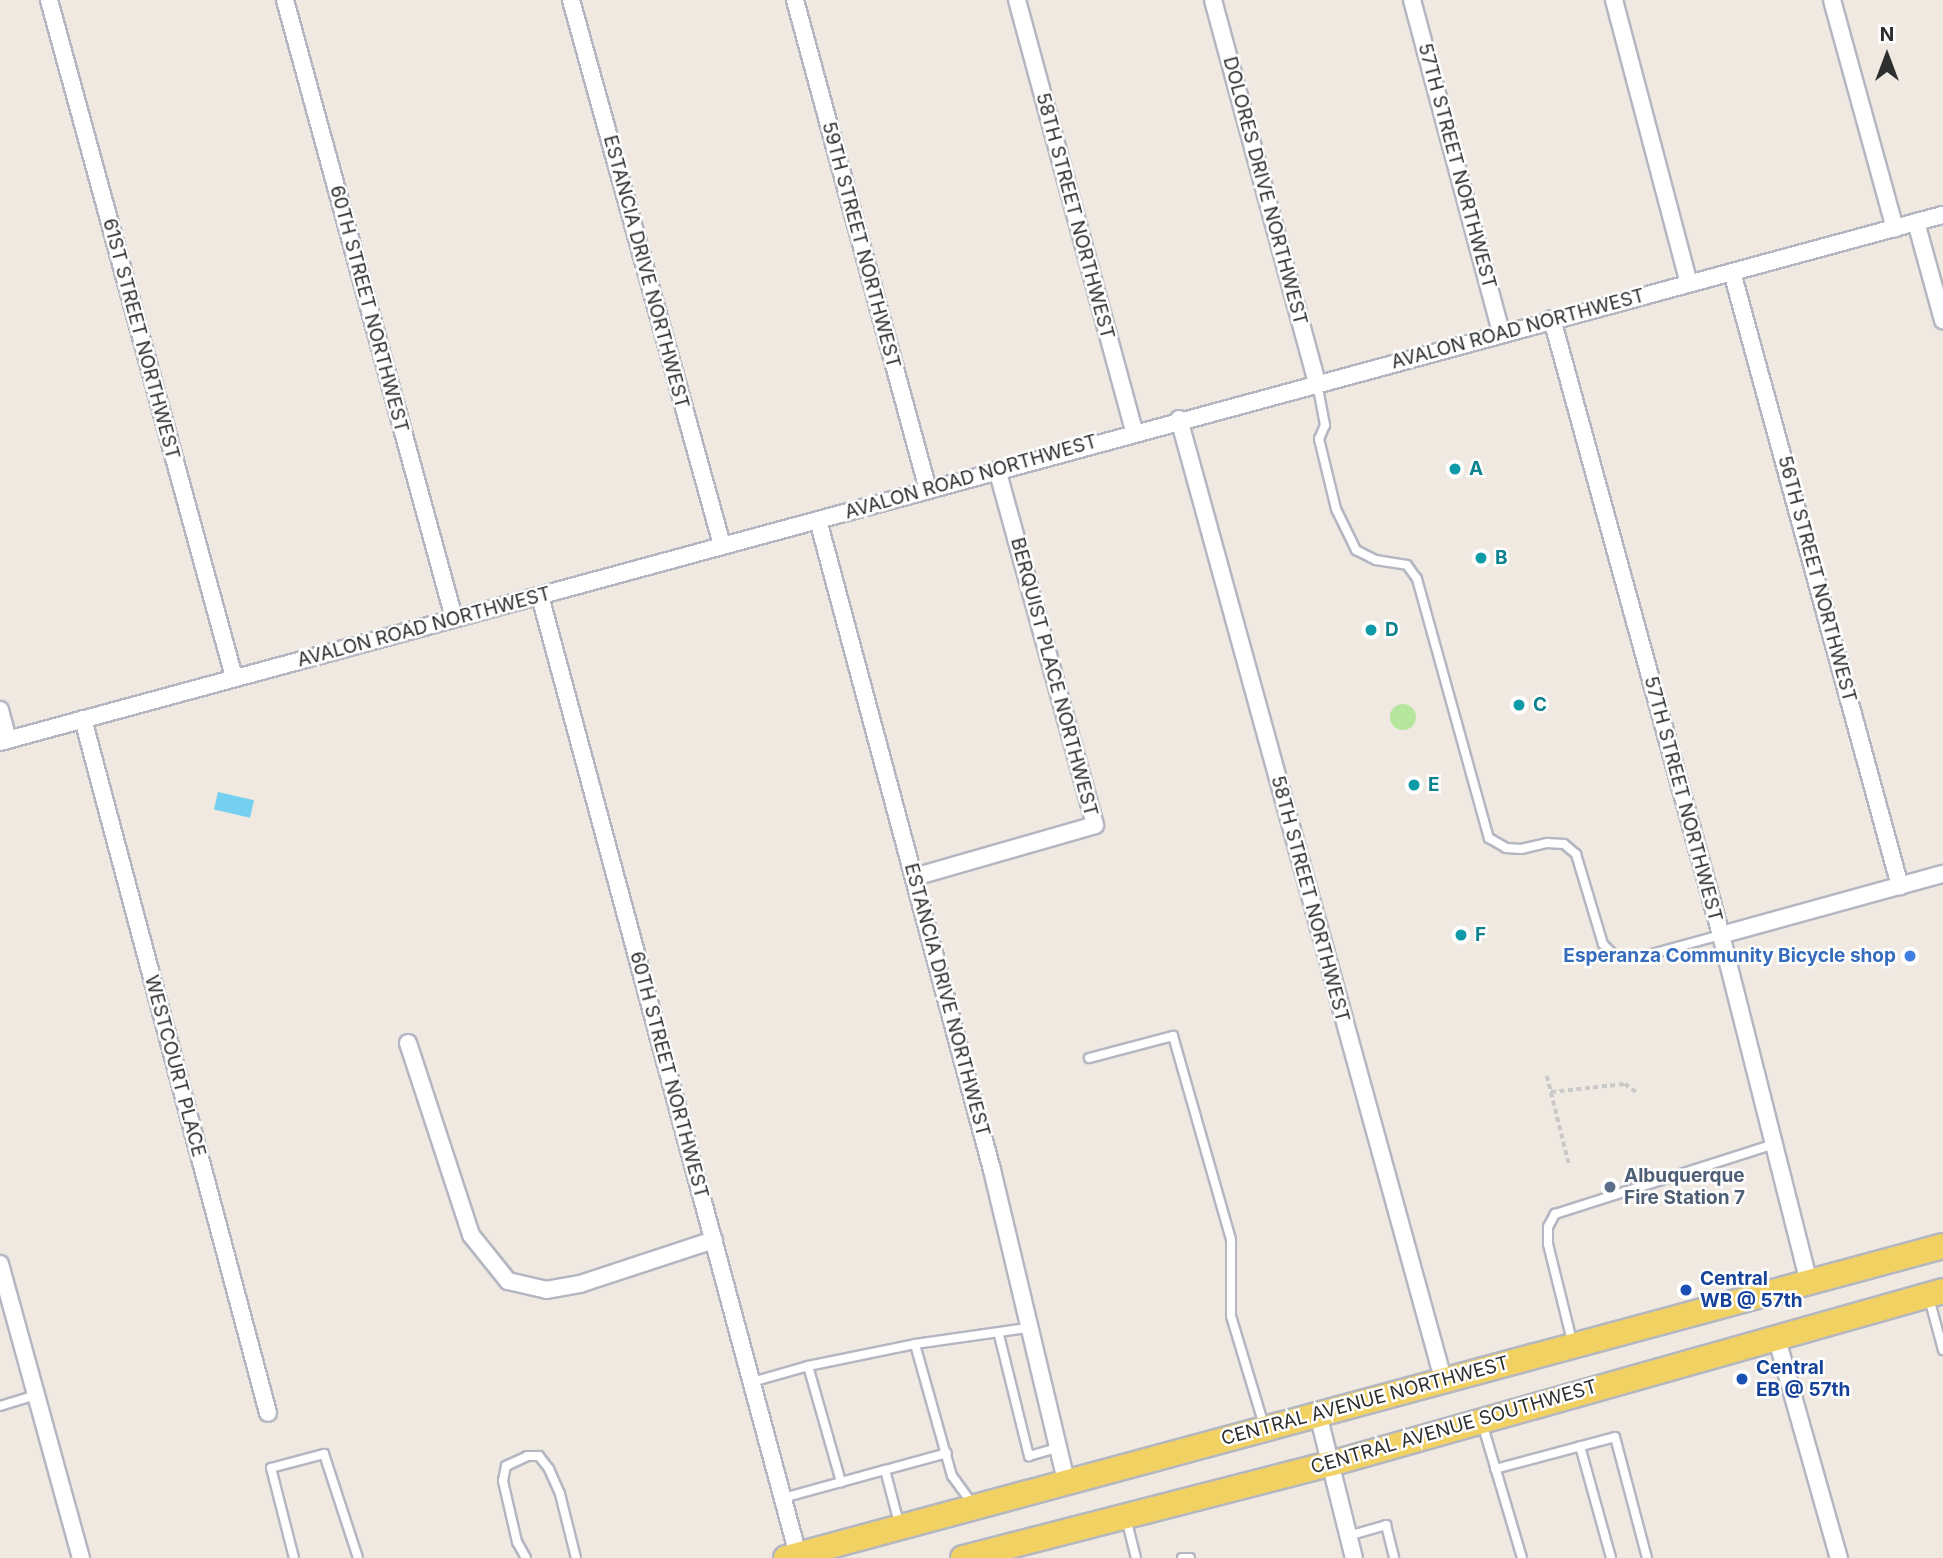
<!DOCTYPE html>
<html>
<head>
<meta charset="utf-8">
<style>
  body { margin:0 }
  #map { position:relative; width:1943px; height:1558px; overflow:hidden; background:#efe9e1; font-family:Inter,sans-serif }
  div>[style] { position:absolute }
  [style*='--x'] { left:calc(var(--x)*1px); top:calc(var(--y)*1px); width:calc(var(--w)*1px); rotate:calc(var(--a)*1deg) }
  .green>* { inset:0; background:#b6e59e }
  .round { border-radius:50% }
  .water>* { inset:0; background:#75cff0; transform-origin:0 0 }
  .path>* { height:3.5px; margin-top:-1.75px; transform-origin:0; background:repeating-linear-gradient(90deg,#c9c9c9 0 5px,transparent 0 8.5px) }
  .roads { filter:drop-shadow(2px 0 #b4b7c1) drop-shadow(-2px 0 #b4b7c1) drop-shadow(0 2px #b4b7c1) drop-shadow(0 -2px #b4b7c1) }
  .lane>* { height:8px; margin:-4px; padding:0 4px; transform-origin:4px; border-radius:4px; background:#fff }
  .street>* { height:16px; margin:-8px; padding:0 8px; transform-origin:8px; border-radius:8px; background:#fff }
  .primary>* { height:24px; margin:-12px; padding:0 12px; transform-origin:12px; border-radius:12px; background:#f2d163 }
  .dots>* { width:19px; height:19px; translate:-50% -50%; box-sizing:border-box; border:4px solid #fff; border-radius:50% }
  span { translate:-50% -50%; white-space:nowrap; text-align:center; line-height:1.15; -webkit-text-stroke:5px #fff; paint-order:stroke }
  .street-label { font-size:19px; color:#2e2e2e }
  .culture-label { font-size:19px; color:#0d838f; font-weight:700 }
  .left { translate:0 -50%; text-align:left }
  .shop-label { font-size:19px; color:#366cbe; font-weight:700 }
  .right { translate:-100% -50%; text-align:right }
  .service-label { font-size:19px; color:#4e5e75; font-weight:700 }
  .transit-label { font-size:19px; color:#164399; font-weight:700 }
  .north { position:absolute; left:1852px; top:21px; width:70px; height:70px; -webkit-text-stroke:5px #fff; paint-order:stroke; rotate:0deg; font-size:19px; font-weight:700; line-height:28px; text-align:center; color:#2e2e2e }
  .north::after { content:''; display:block; margin:auto; width:24px; height:32px; background:#2e2e2e; clip-path:polygon(50% 0,100% 100%,50% 72%,0 100%) }
</style>
</head>
<body>
<div id="map">
  <div class="green">
    <div class="round" style="left:1390px;top:704px;width:26px;height:26px"></div>
  </div>
  <div class="water">
    <div style="left:218px;top:792px;width:37px;height:18px;rotate:13deg"></div>
  </div>
  <div class="path">
    <div style="--x:1547;--y:1076;--w:91;--a:76"></div>
    <div style="--x:1551;--y:1092;--w:74;--a:-6.2"></div>
    <div style="--x:1625;--y:1084;--w:14;--a:36"></div>
  </div>
  <div class="roads">
    <div class="lane">
      <div style="--x:1317;--y:383;--w:43;--a:79.2"></div>
      <div style="--x:1325;--y:425;--w:15;--a:113"></div>
      <div style="--x:1319;--y:439;--w:72;--a:76.3"></div>
      <div style="--x:1336;--y:509;--w:46;--a:64"></div>
      <div style="--x:1356;--y:550;--w:22;--a:27"></div>
      <div style="--x:1376;--y:560;--w:31;--a:9"></div>
      <div style="--x:1407;--y:565;--w:17;--a:54"></div>
      <div style="--x:1417;--y:579;--w:269;--a:74.5"></div>
      <div style="--x:1489;--y:838;--w:20;--a:30"></div>
      <div style="--x:1506;--y:848;--w:15;--a:4"></div>
      <div style="--x:1521;--y:849;--w:27;--a:-13"></div>
      <div style="--x:1547;--y:843;--w:17;--a:3"></div>
      <div style="--x:1564;--y:844;--w:16;--a:40"></div>
      <div style="--x:1576;--y:854;--w:94;--a:73.3"></div>
      <div style="--x:1603;--y:944;--w:17;--a:45"></div>
      <div style="--x:1615;--y:956;--w:29;--a:0"></div>
      <div style="--x:1644;--y:956;--w:80;--a:-15.3"></div>
      <div style="--x:1089;--y:1058;--w:87;--a:-14.7"></div>
      <div style="--x:1173;--y:1036;--w:212;--a:74.1"></div>
      <div style="--x:1231;--y:1240;--w:76;--a:90"></div>
      <div style="--x:1231;--y:1316;--w:114;--a:73.2"></div>
      <div style="--x:1929;--y:1298;--w:54;--a:74.9"></div>
      <div style="--x:999;--y:1335;--w:125;--a:76.1"></div>
      <div style="--x:1029;--y:1456;--w:29;--a:-16"></div>
      <div style="--x:1572;--y:1341;--w:100;--a:-103.9"></div>
      <div style="--x:1548;--y:1244;--w:17;--a:-90"></div>
      <div style="--x:1548;--y:1227;--w:15;--a:-62"></div>
      <div style="--x:1555;--y:1214;--w:230;--a:-17.7"></div>
      <div style="--x:808;--y:1366;--w:109;--a:-11.6"></div>
      <div style="--x:752;--y:1382;--w:58;--a:-15.9"></div>
      <div style="--x:808;--y:1366;--w:121;--a:74.1"></div>
      <div style="--x:0;--y:1406;--w:38;--a:-17"></div>
      <div style="--x:1482;--y:1423;--w:141;--a:73.5"></div>
      <div style="--x:1580;--y:1446;--w:116;--a:74.5"></div>
      <div style="--x:1495;--y:1469;--w:124;--a:-14.9"></div>
      <div style="--x:1615;--y:1437;--w:125;--a:75.2"></div>
      <div style="--x:783;--y:1498;--w:106;--a:-15.4"></div>
      <div style="--x:974;--y:1506;--w:37;--a:-126"></div>
      <div style="--x:952;--y:1476;--w:137;--a:-105.7"></div>
      <div style="--x:915;--y:1344;--w:113;--a:-8.1"></div>
      <div style="--x:1126;--y:1518;--w:41;--a:76"></div>
      <div style="--x:899;--y:1523;--w:55;--a:-104.8"></div>
      <div style="--x:885;--y:1470;--w:64;--a:-15.3"></div>
      <div style="--x:1348;--y:1536;--w:40;--a:-16"></div>
      <div style="--x:1386;--y:1525;--w:34;--a:76"></div>
      <div style="--x:294;--y:1558;--w:93;--a:-104.3"></div>
      <div style="--x:271;--y:1468;--w:55;--a:-14.8"></div>
      <div style="--x:324;--y:1454;--w:109;--a:71.9"></div>
      <div style="--x:526;--y:1558;--w:18;--a:-119"></div>
      <div style="--x:517;--y:1542;--w:63;--a:-102.9"></div>
      <div style="--x:503;--y:1481;--w:15;--a:-79"></div>
      <div style="--x:506;--y:1466;--w:23;--a:-25"></div>
      <div style="--x:527;--y:1456;--w:12;--a:0"></div>
      <div style="--x:539;--y:1456;--w:16;--a:52"></div>
      <div style="--x:549;--y:1469;--w:27;--a:66"></div>
      <div style="--x:560;--y:1494;--w:66;--a:76"></div>
      <div style="--x:1182;--y:1558;--w:8;--a:0"></div>
    </div>
    <div class="street">
      <div style="--x:49;--y:0;--w:702;--a:74.72"></div>
      <div style="--x:285;--y:0;--w:641;--a:74.71"></div>
      <div style="--x:571;--y:0;--w:566;--a:74.51"></div>
      <div style="--x:795;--y:0;--w:508;--a:74.81"></div>
      <div style="--x:1017;--y:0;--w:448;--a:74.8"></div>
      <div style="--x:1213;--y:0;--w:397;--a:74.8"></div>
      <div style="--x:1412;--y:0;--w:345;--a:75"></div>
      <div style="--x:1614;--y:0;--w:293;--a:75.2"></div>
      <div style="--x:1832;--y:0;--w:237;--a:74.6"></div>
      <div style="--x:1916;--y:222;--w:102;--a:74.6"></div>
      <div style="--x:1732;--y:272;--w:637;--a:74.7"></div>
      <div style="--x:1552;--y:319;--w:639;--a:74.66"></div>
      <div style="--x:1721;--y:935;--w:356;--a:75.8"></div>
      <div style="--x:1179;--y:419;--w:996;--a:74.62"></div>
      <div style="--x:818;--y:520;--w:673;--a:75.01"></div>
      <div style="--x:992;--y:1170;--w:320;--a:76.6"></div>
      <div style="--x:540;--y:596;--w:993;--a:74.94"></div>
      <div style="--x:0;--y:710;--w:31;--a:75"></div>
      <div style="--x:83;--y:719;--w:718;--a:75.07"></div>
      <div style="--x:0;--y:742;--w:2013;--a:-15.18"></div>
      <div style="--x:914;--y:877;--w:188;--a:-16"></div>
      <div style="--x:1095;--y:825;--w:368;--a:-105.4"></div>
      <div style="--x:1721;--y:935;--w:230;--a:-15.4"></div>
      <div style="--x:408;--y:1043;--w:202;--a:71.8"></div>
      <div style="--x:471;--y:1235;--w:59;--a:51.2"></div>
      <div style="--x:508;--y:1281;--w:39;--a:13"></div>
      <div style="--x:546;--y:1290;--w:35;--a:-10"></div>
      <div style="--x:580;--y:1284;--w:141;--a:-18.2"></div>
      <div style="--x:0;--y:1264;--w:305;--a:74.6"></div>
      <div style="--x:1776;--y:1336;--w:231;--a:74.2"></div>
      <div style="--x:1318;--y:1414;--w:148;--a:76"></div>
    </div>
    <div class="primary">
      <div style="--x:786;--y:1558;--w:1198;--a:-15.09"></div>
      <div style="--x:963;--y:1558;--w:379;--a:-14.4"></div>
      <div style="--x:1330;--y:1464;--w:637;--a:-15.76"></div>
    </div>
  </div>
  <div class="dots">
    <div style="left:1455px;top:469px;background:#0f9aa8"></div>
    <div style="left:1481px;top:558px;background:#0f9aa8"></div>
    <div style="left:1371px;top:630px;background:#0f9aa8"></div>
    <div style="left:1519px;top:705px;background:#0f9aa8"></div>
    <div style="left:1414px;top:785px;background:#0f9aa8"></div>
    <div style="left:1461px;top:935px;background:#0f9aa8"></div>
    <div style="left:1910px;top:956px;background:#3f7fe0"></div>
    <div style="left:1610px;top:1187px;background:#5c6f8a"></div>
    <div style="left:1686px;top:1290px;background:#1a4fb4"></div>
    <div style="left:1742px;top:1379px;background:#1a4fb4"></div>
  </div>
  <div class="street-label">
    <span style="left:1457px;top:166px;rotate:75deg">57TH STREET NORTHWEST</span>
    <span style="left:1265px;top:191px;rotate:75deg">DOLORES DRIVE NORTHWEST</span>
    <span style="left:1075px;top:216px;rotate:75deg">58TH STREET NORTHWEST</span>
    <span style="left:861px;top:245px;rotate:75deg">59TH STREET NORTHWEST</span>
    <span style="left:646px;top:272px;rotate:75deg">ESTANCIA DRIVE NORTHWEST</span>
    <span style="left:369px;top:309px;rotate:75deg">60TH STREET NORTHWEST</span>
    <span style="left:1518px;top:329px;rotate:-15deg">AVALON ROAD NORTHWEST</span>
    <span style="left:141px;top:339px;rotate:75deg">61ST STREET NORTHWEST</span>
    <span style="left:971px;top:477px;rotate:-16deg">AVALON ROAD NORTHWEST</span>
    <span style="left:1817px;top:579px;rotate:75deg">56TH STREET NORTHWEST</span>
    <span style="left:424px;top:627px;rotate:-15deg">AVALON ROAD NORTHWEST</span>
    <span style="left:1054px;top:677px;rotate:75deg">BERQUIST PLACE NORTHWEST</span>
    <span style="left:1683px;top:799px;rotate:75deg">57TH STREET NORTHWEST</span>
    <span style="left:1310px;top:899px;rotate:75deg">58TH STREET NORTHWEST</span>
    <span style="left:947px;top:1000px;rotate:75deg">ESTANCIA DRIVE NORTHWEST</span>
    <span style="left:175px;top:1066px;rotate:75deg">WESTCOURT PLACE</span>
    <span style="left:669px;top:1075px;rotate:75deg">60TH STREET NORTHWEST</span>
    <span style="left:1365px;top:1401px;rotate:-15deg">CENTRAL AVENUE NORTHWEST</span>
    <span style="left:1454px;top:1427px;rotate:-16deg">CENTRAL AVENUE SOUTHWEST</span>
  </div>
  <div class="culture-label">
    <span class="left" style="left:1469px;top:469px">A</span>
    <span class="left" style="left:1495px;top:558px">B</span>
    <span class="left" style="left:1385px;top:630px">D</span>
    <span class="left" style="left:1533px;top:705px">C</span>
    <span class="left" style="left:1428px;top:785px">E</span>
    <span class="left" style="left:1475px;top:935px">F</span>
  </div>
  <div class="shop-label">
    <span class="right" style="left:1896px;top:956px">Esperanza Community Bicycle shop</span>
  </div>
  <div class="service-label">
    <span class="left" style="left:1624px;top:1187px">Albuquerque<br>Fire Station 7</span>
  </div>
  <div class="transit-label">
    <span class="left" style="left:1700px;top:1290px">Central<br>WB @ 57th</span>
    <span class="left" style="left:1756px;top:1379px">Central<br>EB @ 57th</span>
  </div>
  <div class="north">N</div>
</div>
</body>
</html>
